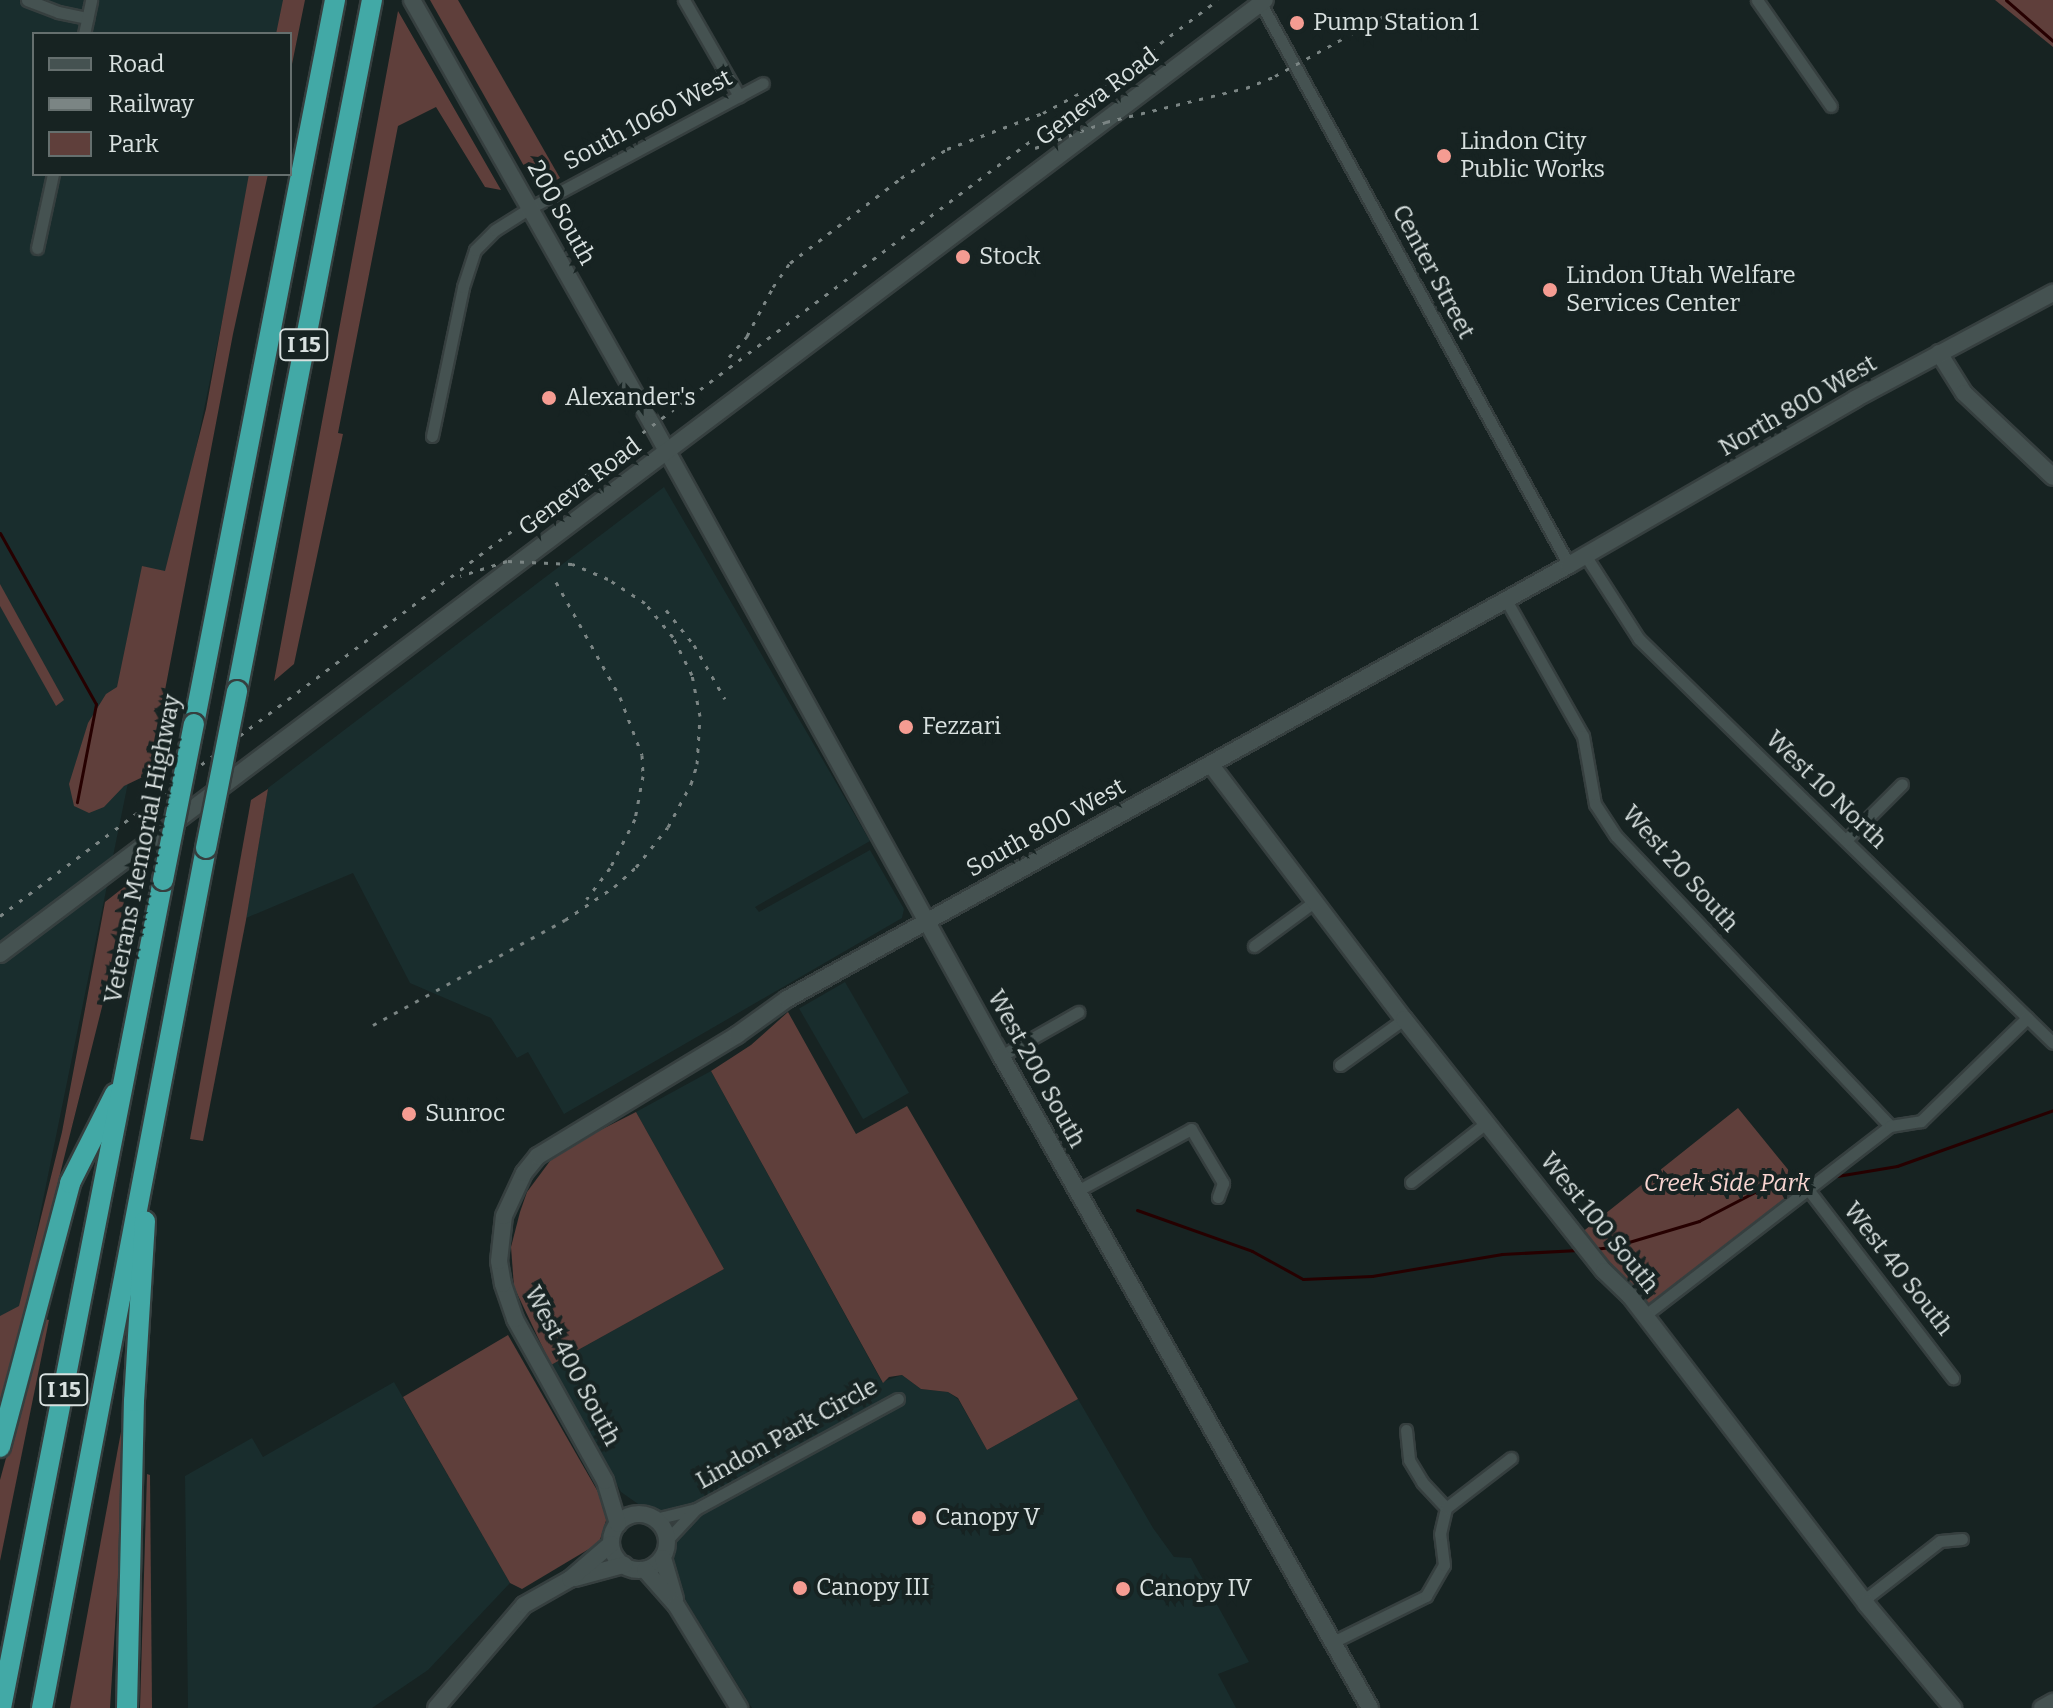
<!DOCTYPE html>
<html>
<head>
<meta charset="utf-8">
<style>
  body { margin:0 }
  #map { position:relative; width:2053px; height:1708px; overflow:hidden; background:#172322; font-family:Bitter,serif }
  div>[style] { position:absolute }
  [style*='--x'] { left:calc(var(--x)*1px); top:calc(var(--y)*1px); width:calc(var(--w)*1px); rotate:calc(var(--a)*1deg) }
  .built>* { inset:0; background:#192d2d; transform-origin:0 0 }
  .green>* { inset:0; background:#5f3f3b }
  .stream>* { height:3px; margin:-1.5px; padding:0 1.5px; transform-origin:1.5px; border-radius:1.5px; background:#260000 }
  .roads { filter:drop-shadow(2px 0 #363f3f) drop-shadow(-2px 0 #363f3f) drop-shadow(0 2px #363f3f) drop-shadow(0 -2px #363f3f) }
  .street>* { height:11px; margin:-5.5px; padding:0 5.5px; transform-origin:5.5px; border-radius:5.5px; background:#455251 }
  .secondary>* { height:16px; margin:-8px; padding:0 8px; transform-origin:8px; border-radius:8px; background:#455251 }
  .secondary>.ring { margin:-8px; padding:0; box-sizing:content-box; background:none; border:16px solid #455251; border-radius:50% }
  .highway>* { height:20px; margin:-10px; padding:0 10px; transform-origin:10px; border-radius:10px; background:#42a9a6 }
  .rail>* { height:3px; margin-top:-1.5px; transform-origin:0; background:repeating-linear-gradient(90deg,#7b8584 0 4px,transparent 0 12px) }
  .bridges { filter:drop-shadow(2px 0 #363f3f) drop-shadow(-2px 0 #363f3f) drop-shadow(0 2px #363f3f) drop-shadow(0 -2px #363f3f) }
  .highway-bridge>* { height:20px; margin:-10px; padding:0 10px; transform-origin:10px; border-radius:10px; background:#42a9a6 }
  .dots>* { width:22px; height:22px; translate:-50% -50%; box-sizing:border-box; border:4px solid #172322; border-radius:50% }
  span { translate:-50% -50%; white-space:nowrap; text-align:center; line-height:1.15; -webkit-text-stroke:8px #172322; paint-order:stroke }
  .shield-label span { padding:2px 6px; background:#172322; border:2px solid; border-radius:6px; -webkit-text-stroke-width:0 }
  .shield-label { font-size:22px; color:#d9e1e0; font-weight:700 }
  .poi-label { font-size:24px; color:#d9e1e0 }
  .left { translate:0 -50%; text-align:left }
  .street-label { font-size:24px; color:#d9e1e0 }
  .park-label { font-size:24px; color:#f9d5d1; font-style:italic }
  .legend { position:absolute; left:32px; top:32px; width:260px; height:144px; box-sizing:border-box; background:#172322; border:2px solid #656f6e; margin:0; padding:10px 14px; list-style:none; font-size:24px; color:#d9e1e0 }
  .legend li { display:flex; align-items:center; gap:16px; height:40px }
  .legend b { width:40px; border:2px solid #656f6e }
</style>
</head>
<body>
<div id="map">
  <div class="built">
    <div style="clip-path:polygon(0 0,287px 0,281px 34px,34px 34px,34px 174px,252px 174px,10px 1362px,0 1382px)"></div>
    <div style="clip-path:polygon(664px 487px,870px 841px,755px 907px,759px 912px,870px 850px,904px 909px,902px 918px,564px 1114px,528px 1052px,517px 1058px,491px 1018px,410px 983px,353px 873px,246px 918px,268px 788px)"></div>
    <div style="left:845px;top:982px;width:128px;height:53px;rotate:60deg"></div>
    <div style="clip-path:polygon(711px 1071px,882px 1382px,902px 1375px,921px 1389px,948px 1392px,958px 1399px,987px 1450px,1078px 1399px,1153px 1528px,1174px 1557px,1191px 1558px,1249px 1662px,1218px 1674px,1236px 1708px,752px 1708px,672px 1578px,670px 1551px,686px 1528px,676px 1510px,651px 1513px,621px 1492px,551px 1365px,724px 1269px,636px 1112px)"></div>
    <div style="clip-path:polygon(394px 1382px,510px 1583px,428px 1670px,372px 1708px,188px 1708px,185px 1476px,252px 1438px,263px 1457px)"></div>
  </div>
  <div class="green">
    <div style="clip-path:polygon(283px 0,305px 0,290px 74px,290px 34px,276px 34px)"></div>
    <div style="clip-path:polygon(430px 0,458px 0,560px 178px,542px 188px,533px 182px)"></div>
    <div style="clip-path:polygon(1995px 0,2053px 0,2053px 47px)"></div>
    <div style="clip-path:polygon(398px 11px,501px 190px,485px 187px,436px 107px,398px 126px,338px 433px,343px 434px,294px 664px,274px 681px)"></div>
    <div style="clip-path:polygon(249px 174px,268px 174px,233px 334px,149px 774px,124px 786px,104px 807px,89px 813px,74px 806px,69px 784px,88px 723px,106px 694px,117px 687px,142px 566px,165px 571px,206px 409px)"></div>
    <div style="clip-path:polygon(0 584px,64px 700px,56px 706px,0 606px)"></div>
    <div style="clip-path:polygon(268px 789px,246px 920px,203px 1141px,190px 1139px,251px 800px)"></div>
    <div style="clip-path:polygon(128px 884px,102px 1007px,0 1413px,0 1316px,19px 1306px,62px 1132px,105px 902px)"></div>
    <div style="clip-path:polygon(788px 1012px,856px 1134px,907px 1106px,1078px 1399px,987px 1450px,958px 1398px,948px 1392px,921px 1389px,902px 1375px,889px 1377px,883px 1383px,711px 1071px,751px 1045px)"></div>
    <div style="clip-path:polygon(1738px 1108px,1799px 1183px,1807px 1188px,1644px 1316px,1576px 1237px)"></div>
    <div style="clip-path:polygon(636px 1112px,724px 1269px,551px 1365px,514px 1287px,511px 1247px,520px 1212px,527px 1192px,550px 1161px,571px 1145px)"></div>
    <div style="clip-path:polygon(44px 1319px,49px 1320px,0 1561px,0 1480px)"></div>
    <div style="clip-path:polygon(508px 1335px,609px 1511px,599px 1543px,522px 1589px,510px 1583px,403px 1397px)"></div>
    <div style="clip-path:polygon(123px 1421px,126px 1421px,124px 1480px,110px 1708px,70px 1708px)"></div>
    <div style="clip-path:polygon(147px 1474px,150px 1475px,152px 1708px,140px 1708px)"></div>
  </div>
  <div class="stream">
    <div style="--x:2006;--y:0;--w:62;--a:41.1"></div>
    <div style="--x:0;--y:533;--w:196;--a:60.7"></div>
    <div style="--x:96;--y:704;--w:100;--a:101"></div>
    <div style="--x:1831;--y:1177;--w:67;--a:-9.5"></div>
    <div style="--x:1897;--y:1166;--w:166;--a:-19.7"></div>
    <div style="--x:1137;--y:1210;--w:122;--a:19.6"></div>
    <div style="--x:1252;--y:1251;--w:58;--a:28.8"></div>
    <div style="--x:1303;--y:1279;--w:69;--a:-2.5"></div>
    <div style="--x:1372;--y:1276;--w:132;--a:-9.6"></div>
    <div style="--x:1502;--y:1254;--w:76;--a:-3"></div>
    <div style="--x:1593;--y:1249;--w:19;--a:-6"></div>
    <div style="--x:1612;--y:1247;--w:91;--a:-16.6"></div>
    <div style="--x:1699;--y:1221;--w:82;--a:-27.5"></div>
    <div style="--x:1772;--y:1183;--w:40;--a:-2.9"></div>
  </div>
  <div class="roads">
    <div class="street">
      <div style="--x:27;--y:0;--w:33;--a:21"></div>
      <div style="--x:58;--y:12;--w:30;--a:12"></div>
      <div style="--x:684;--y:0;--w:111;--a:60.2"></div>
      <div style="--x:1259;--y:0;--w:644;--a:61.25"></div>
      <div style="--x:1757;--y:0;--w:129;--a:55.1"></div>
      <div style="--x:84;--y:34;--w:35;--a:-78"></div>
      <div style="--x:37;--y:248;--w:76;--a:-77.8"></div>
      <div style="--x:432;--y:436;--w:152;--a:-78.2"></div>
      <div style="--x:463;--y:287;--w:39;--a:-72"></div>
      <div style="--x:475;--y:250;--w:28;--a:-45"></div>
      <div style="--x:495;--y:230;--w:41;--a:-32.2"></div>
      <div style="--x:530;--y:208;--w:264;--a:-28.2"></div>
      <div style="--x:1585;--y:555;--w:100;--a:57.3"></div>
      <div style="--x:1639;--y:639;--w:578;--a:44.3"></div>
      <div style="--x:1506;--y:600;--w:156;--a:60.5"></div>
      <div style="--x:1583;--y:736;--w:69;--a:80"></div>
      <div style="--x:1595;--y:804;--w:38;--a:57"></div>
      <div style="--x:1616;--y:836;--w:399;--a:46.6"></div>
      <div style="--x:1846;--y:840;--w:79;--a:-45"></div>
      <div style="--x:1254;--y:946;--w:74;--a:-36.3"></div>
      <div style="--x:1001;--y:1056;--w:89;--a:-29.7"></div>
      <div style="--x:1340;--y:1065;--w:79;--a:-35.7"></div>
      <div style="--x:1411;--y:1182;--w:95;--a:-38.2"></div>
      <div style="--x:1807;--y:1188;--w:240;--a:52.5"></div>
      <div style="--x:1077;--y:1191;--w:130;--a:-28.5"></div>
      <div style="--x:1191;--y:1129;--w:63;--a:59.3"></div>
      <div style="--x:1223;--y:1183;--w:15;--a:110"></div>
      <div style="--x:1644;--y:1316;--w:311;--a:-37.7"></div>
      <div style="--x:1890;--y:1126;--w:31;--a:-9"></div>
      <div style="--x:1921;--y:1121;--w:148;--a:-44.2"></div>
      <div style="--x:1406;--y:1430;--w:30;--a:84"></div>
      <div style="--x:1409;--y:1460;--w:26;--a:59"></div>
      <div style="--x:1422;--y:1482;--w:35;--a:47"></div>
      <div style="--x:655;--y:1519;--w:42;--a:-13.7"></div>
      <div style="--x:696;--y:1509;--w:230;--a:-28.6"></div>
      <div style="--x:667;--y:1540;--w:42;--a:-46.9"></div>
      <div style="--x:1864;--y:1600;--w:96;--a:-37.8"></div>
      <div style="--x:1940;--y:1541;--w:22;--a:-5"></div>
      <div style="--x:1333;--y:1642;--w:104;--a:-26.3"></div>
      <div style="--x:1426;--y:1596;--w:36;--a:-60"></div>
      <div style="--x:1444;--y:1565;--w:31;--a:-97"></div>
      <div style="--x:1440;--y:1534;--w:27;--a:-77"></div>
      <div style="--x:1446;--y:1508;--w:82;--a:-37.6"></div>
    </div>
    <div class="secondary">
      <div style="--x:412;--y:0;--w:487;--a:60.5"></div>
      <div style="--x:652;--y:424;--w:722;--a:61.09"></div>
      <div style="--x:1001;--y:1056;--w:749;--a:60.49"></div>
      <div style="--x:1939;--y:353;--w:47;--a:58"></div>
      <div style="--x:1964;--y:393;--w:122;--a:43.3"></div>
      <div style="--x:1211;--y:765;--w:319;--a:52.8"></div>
      <div style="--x:1404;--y:1019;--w:322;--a:51.6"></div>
      <div style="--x:1604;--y:1271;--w:36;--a:44"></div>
      <div style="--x:1630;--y:1296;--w:388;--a:52.5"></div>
      <div style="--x:1866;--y:1604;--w:136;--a:50.1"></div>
      <div style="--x:0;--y:954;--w:1584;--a:-37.02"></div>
      <div class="ring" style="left:611px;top:1514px;width:40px;height:40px"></div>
      <div style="--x:618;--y:1524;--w:45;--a:-106.8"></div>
      <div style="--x:605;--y:1481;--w:185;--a:-119.1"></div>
      <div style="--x:515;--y:1319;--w:37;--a:-109"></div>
      <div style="--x:503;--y:1284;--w:23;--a:-100"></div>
      <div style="--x:499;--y:1261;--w:45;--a:-83.7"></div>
      <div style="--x:504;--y:1216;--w:47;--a:-65.1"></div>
      <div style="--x:524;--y:1173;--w:22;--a:-51"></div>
      <div style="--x:538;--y:1156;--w:233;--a:-31.3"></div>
      <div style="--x:737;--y:1035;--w:62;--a:-35.8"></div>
      <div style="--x:787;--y:999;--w:894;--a:-29.03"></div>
      <div style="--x:1569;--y:565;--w:331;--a:-30.1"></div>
      <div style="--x:1855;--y:399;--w:225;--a:-28.2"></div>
      <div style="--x:663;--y:1558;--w:43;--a:73.7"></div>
      <div style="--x:645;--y:1570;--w:47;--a:48.5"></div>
      <div style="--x:676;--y:1605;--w:121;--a:58.5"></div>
      <div style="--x:575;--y:1578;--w:51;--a:-14.9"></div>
      <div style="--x:436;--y:1708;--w:135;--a:-49.5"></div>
      <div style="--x:524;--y:1605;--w:53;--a:-29.5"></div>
      <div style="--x:570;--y:1579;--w:54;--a:-40.5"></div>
      <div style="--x:2042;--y:1708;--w:13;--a:-29"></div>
    </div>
    <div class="highway">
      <div style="--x:237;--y:691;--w:704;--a:-78.95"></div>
      <div style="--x:194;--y:724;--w:738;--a:-78.98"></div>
      <div style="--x:0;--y:1447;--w:273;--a:-75.1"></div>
      <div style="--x:70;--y:1183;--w:100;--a:-63.2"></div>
      <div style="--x:1;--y:1708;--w:844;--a:-78.93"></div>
      <div style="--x:42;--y:1708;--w:875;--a:-79.2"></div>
      <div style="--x:127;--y:1708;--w:307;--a:-88.7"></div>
      <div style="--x:134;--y:1401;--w:180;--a:-86.5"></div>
    </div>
  </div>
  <div class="rail">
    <div style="--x:1035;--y:148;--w:76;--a:-20.1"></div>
    <div style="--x:1106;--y:122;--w:144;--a:-13.7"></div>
    <div style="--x:1246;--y:88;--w:31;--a:-22"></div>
    <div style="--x:1275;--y:76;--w:132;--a:-28.9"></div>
    <div style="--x:729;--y:357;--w:28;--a:-49"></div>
    <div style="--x:747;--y:336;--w:55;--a:-62"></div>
    <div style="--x:773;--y:287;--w:29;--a:-55"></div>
    <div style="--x:790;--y:263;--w:140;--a:-37.4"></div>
    <div style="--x:901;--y:178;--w:54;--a:-32.2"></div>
    <div style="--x:947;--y:149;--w:103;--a:-20.6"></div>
    <div style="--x:1043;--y:113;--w:42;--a:-28.4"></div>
    <div style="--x:556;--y:582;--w:132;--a:60.9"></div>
    <div style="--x:620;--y:697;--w:62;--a:69.2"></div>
    <div style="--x:642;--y:755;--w:21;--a:87"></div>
    <div style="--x:643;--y:776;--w:44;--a:100.5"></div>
    <div style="--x:635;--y:819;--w:55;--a:117"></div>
    <div style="--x:610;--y:868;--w:39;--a:127"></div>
    <div style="--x:666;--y:610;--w:45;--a:51.3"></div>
    <div style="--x:694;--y:645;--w:62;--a:60.1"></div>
    <div style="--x:0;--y:916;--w:1524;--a:-36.95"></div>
    <div style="--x:373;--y:1025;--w:219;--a:-28.7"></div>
    <div style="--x:565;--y:920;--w:59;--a:-34"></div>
    <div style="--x:614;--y:887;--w:30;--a:-42"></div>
    <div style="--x:636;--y:867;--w:51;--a:-51.3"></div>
    <div style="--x:668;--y:827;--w:49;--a:-61.9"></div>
    <div style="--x:691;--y:784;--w:21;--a:-73"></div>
    <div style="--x:697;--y:764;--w:48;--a:-86.4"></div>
    <div style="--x:700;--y:716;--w:42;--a:-101"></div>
    <div style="--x:692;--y:675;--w:42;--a:-116.6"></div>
    <div style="--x:673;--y:637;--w:44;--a:-129.5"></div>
    <div style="--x:645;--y:603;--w:44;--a:-147"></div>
    <div style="--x:608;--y:579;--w:39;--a:-157"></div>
    <div style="--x:572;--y:564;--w:65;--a:-177.4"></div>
    <div style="--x:507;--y:561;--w:49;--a:162.3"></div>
  </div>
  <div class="bridges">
    <div class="highway-bridge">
      <div style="--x:206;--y:848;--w:160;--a:-78.8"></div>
      <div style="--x:163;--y:880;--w:159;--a:-78.8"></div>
    </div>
  </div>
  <div class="dots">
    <div style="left:1297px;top:23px;background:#f59c92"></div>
    <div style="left:1444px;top:156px;background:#f59c92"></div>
    <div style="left:963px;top:257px;background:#f59c92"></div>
    <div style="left:1550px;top:290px;background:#f59c92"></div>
    <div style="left:549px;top:398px;background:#f59c92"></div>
    <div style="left:906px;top:727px;background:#f59c92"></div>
    <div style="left:409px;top:1114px;background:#f59c92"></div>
    <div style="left:919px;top:1518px;background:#f59c92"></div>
    <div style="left:800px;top:1588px;background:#f59c92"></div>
    <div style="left:1123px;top:1589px;background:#f59c92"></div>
  </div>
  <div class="shield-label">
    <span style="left:304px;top:345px">I 15</span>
    <span style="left:64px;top:1390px">I 15</span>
  </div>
  <div class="poi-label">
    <span class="left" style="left:1313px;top:23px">Pump Station 1</span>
    <span class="left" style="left:1460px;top:156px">Lindon City<br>Public Works</span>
    <span class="left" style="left:979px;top:257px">Stock</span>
    <span class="left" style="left:1566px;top:290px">Lindon Utah Welfare<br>Services Center</span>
    <span class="left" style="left:565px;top:398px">Alexander's</span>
    <span class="left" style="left:922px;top:727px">Fezzari</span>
    <span class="left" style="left:425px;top:1114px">Sunroc</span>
    <span class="left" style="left:935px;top:1518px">Canopy V</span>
    <span class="left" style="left:816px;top:1588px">Canopy III</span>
    <span class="left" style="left:1139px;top:1589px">Canopy IV</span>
  </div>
  <div class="street-label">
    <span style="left:1097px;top:97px;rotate:-37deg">Geneva Road</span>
    <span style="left:648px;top:120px;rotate:-28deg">South 1060 West</span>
    <span style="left:561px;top:213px;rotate:61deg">200 South</span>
    <span style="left:1433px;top:272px;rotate:62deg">Center Street</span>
    <span style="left:1798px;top:406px;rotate:-30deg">North 800 West</span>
    <span style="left:580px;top:487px;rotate:-37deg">Geneva Road</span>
    <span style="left:1826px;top:790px;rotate:44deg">West 10 North</span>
    <span style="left:1046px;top:828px;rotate:-29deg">South 800 West</span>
    <span style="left:143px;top:849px;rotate:-79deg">Veterans Memorial Highway</span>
    <span style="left:1680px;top:869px;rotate:48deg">West 20 South</span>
    <span style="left:1036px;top:1069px;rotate:61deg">West 200 South</span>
    <span style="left:1599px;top:1223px;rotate:51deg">West 100 South</span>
    <span style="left:1898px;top:1269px;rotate:52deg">West 40 South</span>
    <span style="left:572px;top:1366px;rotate:62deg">West 400 South</span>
    <span style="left:787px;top:1434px;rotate:-29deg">Lindon Park Circle</span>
  </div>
  <div class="park-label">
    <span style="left:1727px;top:1184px">Creek Side Park</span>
  </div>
  <ul class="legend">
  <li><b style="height:10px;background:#455251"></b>Road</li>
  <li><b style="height:10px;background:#7b8584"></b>Railway</li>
  <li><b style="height:22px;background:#5f3f3b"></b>Park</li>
  </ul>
</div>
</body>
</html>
